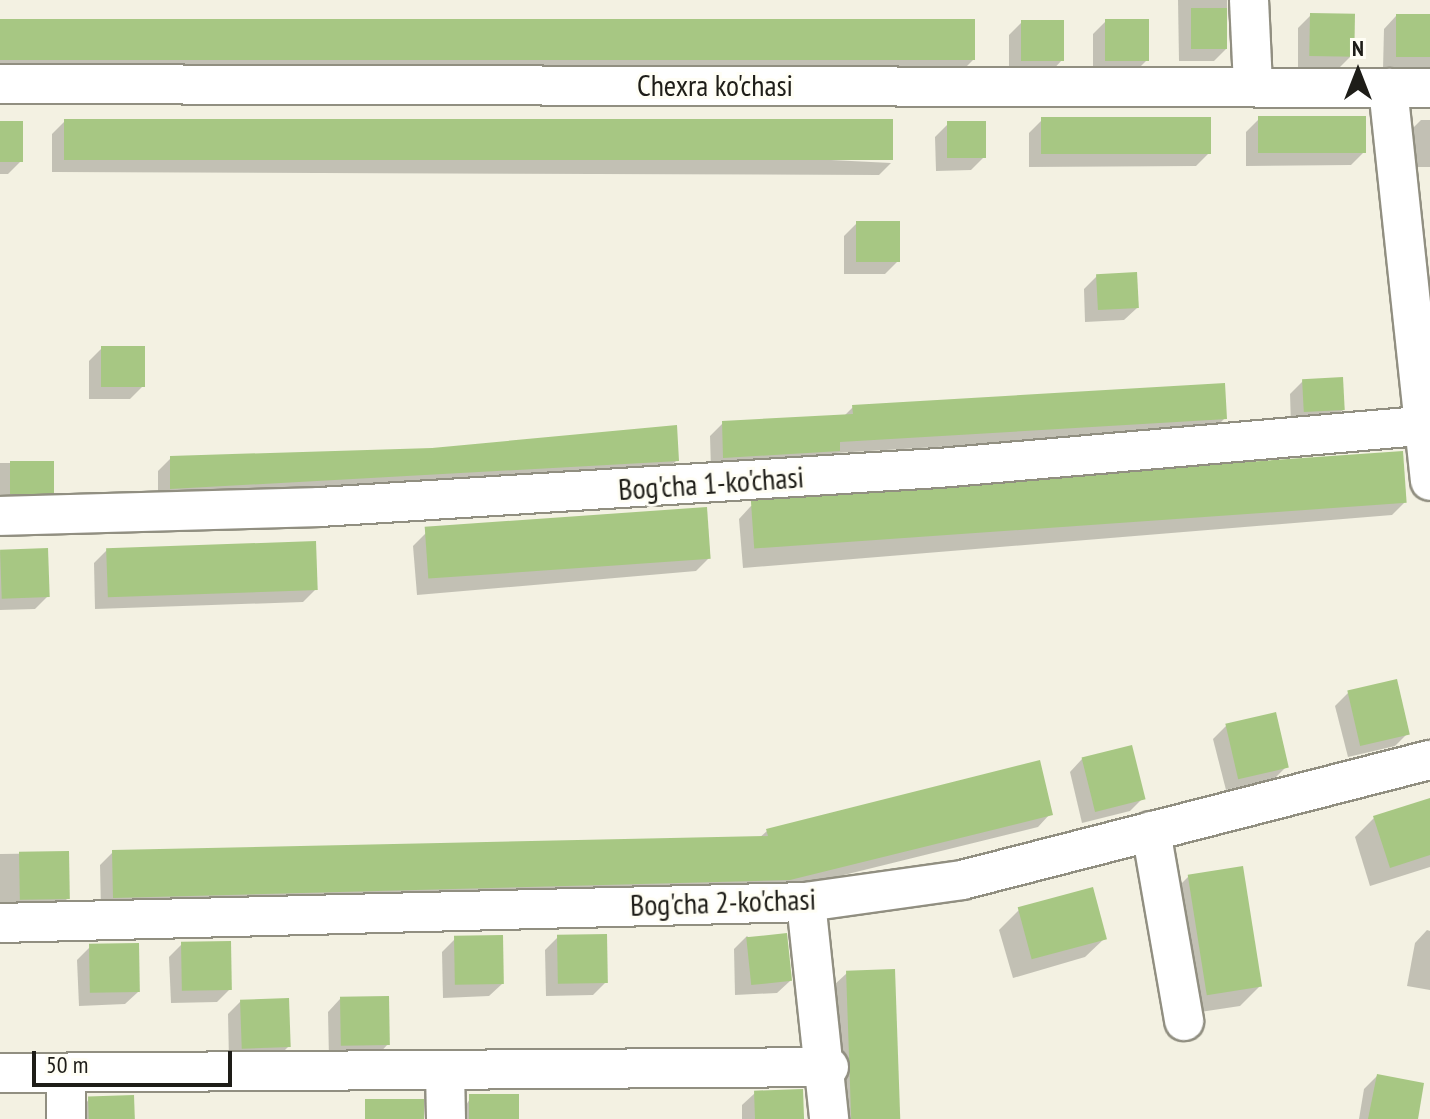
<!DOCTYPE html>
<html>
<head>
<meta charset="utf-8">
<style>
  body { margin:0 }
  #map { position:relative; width:1430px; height:1119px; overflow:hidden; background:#f3f1e2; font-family:"PT Sans Narrow",sans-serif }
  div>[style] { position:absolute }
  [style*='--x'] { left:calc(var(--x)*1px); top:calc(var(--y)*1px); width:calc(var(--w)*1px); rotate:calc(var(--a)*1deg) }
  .shadow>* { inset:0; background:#0003 }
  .building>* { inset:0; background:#a7c783; transform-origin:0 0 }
  .roads { filter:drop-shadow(2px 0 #918f81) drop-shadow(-2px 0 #918f81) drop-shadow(0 2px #918f81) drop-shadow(0 -2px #918f81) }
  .minor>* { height:38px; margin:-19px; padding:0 19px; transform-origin:19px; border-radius:19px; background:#fff }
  span { translate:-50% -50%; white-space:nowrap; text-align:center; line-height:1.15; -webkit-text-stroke:6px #fffef5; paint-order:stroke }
  .street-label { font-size:30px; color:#1e1d18 }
  .north { position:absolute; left:1318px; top:32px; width:80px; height:80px; -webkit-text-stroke:6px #fffef5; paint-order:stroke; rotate:0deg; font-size:22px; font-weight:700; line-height:32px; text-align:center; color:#1e1d18 }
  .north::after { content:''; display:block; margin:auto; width:28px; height:36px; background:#1e1d18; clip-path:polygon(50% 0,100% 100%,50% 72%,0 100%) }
  .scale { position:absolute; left:32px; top:1051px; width:200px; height:36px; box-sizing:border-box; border:4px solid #1e1d18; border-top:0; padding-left:10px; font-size:24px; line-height:28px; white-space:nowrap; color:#1e1d18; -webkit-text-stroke:6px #fffef5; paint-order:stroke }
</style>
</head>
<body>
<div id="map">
  <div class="shadow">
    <div style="clip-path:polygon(1178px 0,1227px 0,1227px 48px,1214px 61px,1179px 61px)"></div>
    <div style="clip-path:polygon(1311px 15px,1352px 55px,1339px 68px,1298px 68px,1298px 28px)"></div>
    <div style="clip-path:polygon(1396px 16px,1430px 16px,1430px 69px,1383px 69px,1384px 29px)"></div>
    <div style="clip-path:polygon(0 21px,973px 60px,960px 73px,0 72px)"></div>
    <div style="clip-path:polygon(1106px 21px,1147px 60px,1134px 73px,1093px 73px,1093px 34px)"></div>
    <div style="clip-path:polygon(1022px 22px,1062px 60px,1050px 73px,1009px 73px,1009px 35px)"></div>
    <div style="clip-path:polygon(1259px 119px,1364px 152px,1351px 165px,1246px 166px,1246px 132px)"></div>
    <div style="clip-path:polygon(1421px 120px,1430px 120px,1430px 167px,1409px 167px,1408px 133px)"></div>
    <div style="clip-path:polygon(65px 121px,891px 163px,879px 175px,52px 172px,52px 134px)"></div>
    <div style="clip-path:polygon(1041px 121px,1209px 153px,1196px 166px,1029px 167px,1029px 133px)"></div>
    <div style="clip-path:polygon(0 123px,21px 161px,8px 174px,0 174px)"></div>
    <div style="clip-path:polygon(948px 124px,984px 157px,971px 170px,936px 171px,935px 137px)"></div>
    <div style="clip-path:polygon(857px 223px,898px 261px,885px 274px,844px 274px,844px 236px)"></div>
    <div style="clip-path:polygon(1097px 276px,1137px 308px,1124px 320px,1085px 322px,1084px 289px)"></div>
    <div style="clip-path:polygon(102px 348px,143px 386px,130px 399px,89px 399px,89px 361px)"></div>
    <div style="clip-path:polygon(1303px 381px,1343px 410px,1330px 423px,1291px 426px,1290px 394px)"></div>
    <div style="clip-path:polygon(853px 407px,1225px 418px,1212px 431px,835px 453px,825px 464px,711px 470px,710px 436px,723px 423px,844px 416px)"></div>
    <div style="clip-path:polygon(171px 458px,677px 460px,664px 473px,158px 501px,158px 471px)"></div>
    <div style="clip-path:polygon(0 463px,52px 463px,52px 492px,39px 505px,0 506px)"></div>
    <div style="clip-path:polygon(1405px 502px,1392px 515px,743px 568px,739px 519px,751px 506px)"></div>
    <div style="clip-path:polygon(426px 533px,709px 558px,696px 571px,417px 595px,413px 546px)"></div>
    <div style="clip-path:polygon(107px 550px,316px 589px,303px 602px,95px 609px,94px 563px)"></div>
    <div style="clip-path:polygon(0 551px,48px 596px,35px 609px,0 610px)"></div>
    <div style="clip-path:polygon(1348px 693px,1408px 733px,1395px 746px,1348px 757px,1335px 706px)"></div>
    <div style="clip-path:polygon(1226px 726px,1287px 766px,1274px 779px,1226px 790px,1213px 739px)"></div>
    <div style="clip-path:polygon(1082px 759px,1143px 798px,1130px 811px,1082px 823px,1070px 772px)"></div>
    <div style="clip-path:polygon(1430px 800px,1430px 867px,1370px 886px,1355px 837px,1374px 818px)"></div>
    <div style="clip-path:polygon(1050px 814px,1038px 827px,775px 892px,101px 910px,100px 865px,113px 852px,759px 838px,767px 831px)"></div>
    <div style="clip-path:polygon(67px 853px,68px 898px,55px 911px,0 913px,0 854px)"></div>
    <div style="clip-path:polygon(1189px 876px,1259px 987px,1240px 1006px,1187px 1014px,1169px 896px)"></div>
    <div style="clip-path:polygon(1019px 910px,1105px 938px,1085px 957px,1013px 978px,999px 930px)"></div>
    <div style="clip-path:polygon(1427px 930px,1430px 931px,1430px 990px,1407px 986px,1415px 943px)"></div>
    <div style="clip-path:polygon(747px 936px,790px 981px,777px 993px,735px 995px,734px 949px)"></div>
    <div style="clip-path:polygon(558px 937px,606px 982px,593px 995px,546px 996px,545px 950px)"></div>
    <div style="clip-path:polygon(455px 939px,502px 984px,489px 996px,443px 998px,442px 952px)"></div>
    <div style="clip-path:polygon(182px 944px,230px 989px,217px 1002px,171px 1003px,169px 957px)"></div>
    <div style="clip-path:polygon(90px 947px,138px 992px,125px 1004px,79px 1006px,77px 960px)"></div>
    <div style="clip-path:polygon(847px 973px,895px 1119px,838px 1119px,834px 985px)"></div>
    <div style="clip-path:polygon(340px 999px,388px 1044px,376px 1057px,329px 1058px,328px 1012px)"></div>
    <div style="clip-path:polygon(241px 1001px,289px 1046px,276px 1059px,229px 1060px,228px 1014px)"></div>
    <div style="clip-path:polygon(1377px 1076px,1416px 1119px,1359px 1119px,1364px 1089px)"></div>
    <div style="clip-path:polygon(755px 1093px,802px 1119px,742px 1119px,742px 1105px)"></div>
    <div style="clip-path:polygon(89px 1099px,133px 1119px,75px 1119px)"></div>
    <div style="clip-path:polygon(470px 1099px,518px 1119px,457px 1119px)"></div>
  </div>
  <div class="building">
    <div style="left:1191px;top:8px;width:36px;height:41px"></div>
    <div style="left:1310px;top:13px;width:45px;height:43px;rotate:1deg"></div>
    <div style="left:1396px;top:14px;width:34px;height:43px"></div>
    <div style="left:0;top:19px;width:975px;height:41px"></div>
    <div style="left:1105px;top:19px;width:44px;height:42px"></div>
    <div style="left:1021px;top:20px;width:43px;height:41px"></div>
    <div style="left:1366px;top:116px;width:37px;height:108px;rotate:90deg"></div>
    <div style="left:1211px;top:117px;width:37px;height:170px;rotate:90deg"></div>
    <div style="left:64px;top:119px;width:829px;height:41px"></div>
    <div style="left:0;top:121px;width:23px;height:41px"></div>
    <div style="left:986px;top:121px;width:37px;height:39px;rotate:90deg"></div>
    <div style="left:856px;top:221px;width:44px;height:41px"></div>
    <div style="left:1137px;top:272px;width:36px;height:41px;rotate:87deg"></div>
    <div style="left:101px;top:346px;width:44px;height:41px"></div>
    <div style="left:1343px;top:377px;width:33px;height:41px;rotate:87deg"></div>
    <div style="clip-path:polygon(1225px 383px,1227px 419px,840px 442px,840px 451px,723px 458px,722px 421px,853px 414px,852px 405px)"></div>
    <div style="clip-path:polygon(677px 425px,679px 461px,170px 489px,170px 456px,432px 448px)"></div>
    <div style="left:1403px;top:451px;width:52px;height:654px;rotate:86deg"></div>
    <div style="left:10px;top:461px;width:44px;height:33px"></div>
    <div style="left:707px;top:507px;width:52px;height:283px;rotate:86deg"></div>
    <div style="left:316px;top:541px;width:49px;height:210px;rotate:88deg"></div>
    <div style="left:48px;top:548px;width:49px;height:48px;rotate:88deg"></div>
    <div style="left:1397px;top:679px;width:57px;height:51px;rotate:77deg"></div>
    <div style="left:1276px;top:712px;width:57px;height:52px;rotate:77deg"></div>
    <div style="left:1132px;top:745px;width:56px;height:52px;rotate:76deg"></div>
    <div style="clip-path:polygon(1040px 760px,1053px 815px,790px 880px,113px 898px,112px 850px,768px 836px,766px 829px)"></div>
    <div style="clip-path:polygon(1430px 798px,1430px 855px,1390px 868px,1373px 816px)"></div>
    <div style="left:69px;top:851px;width:48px;height:50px;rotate:89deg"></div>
    <div style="left:1243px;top:866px;width:122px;height:56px;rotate:81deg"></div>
    <div style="left:1093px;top:887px;width:54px;height:78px;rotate:75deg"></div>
    <div style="left:787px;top:933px;width:48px;height:41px;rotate:84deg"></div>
    <div style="left:607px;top:934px;width:49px;height:50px;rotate:89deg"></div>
    <div style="left:503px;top:935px;width:49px;height:49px;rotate:89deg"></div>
    <div style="left:231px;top:941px;width:49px;height:50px;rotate:89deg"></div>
    <div style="left:139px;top:943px;width:49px;height:50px;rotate:89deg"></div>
    <div style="left:895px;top:969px;width:150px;height:49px;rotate:88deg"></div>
    <div style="left:389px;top:996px;width:49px;height:49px;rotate:89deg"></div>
    <div style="left:289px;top:998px;width:49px;height:49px;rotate:88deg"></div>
    <div style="clip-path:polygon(1377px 1074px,1424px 1083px,1418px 1119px,1368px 1119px)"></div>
    <div style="left:803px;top:1089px;width:30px;height:49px;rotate:88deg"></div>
    <div style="left:519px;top:1094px;width:25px;height:50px;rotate:90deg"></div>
    <div style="left:134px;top:1095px;width:24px;height:46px;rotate:88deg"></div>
    <div style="left:424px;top:1099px;width:20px;height:59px;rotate:90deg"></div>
  </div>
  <div class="roads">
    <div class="minor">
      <div style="--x:1249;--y:0;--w:86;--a:87.3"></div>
      <div style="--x:0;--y:84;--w:1430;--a:0.16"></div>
      <div style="--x:1388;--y:88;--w:395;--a:83.9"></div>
      <div style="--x:0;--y:516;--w:320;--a:-1.6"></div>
      <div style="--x:320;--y:507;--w:620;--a:-3.61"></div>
      <div style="--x:939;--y:468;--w:483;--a:-5"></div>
      <div style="--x:1151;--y:831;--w:193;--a:80.1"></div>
      <div style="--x:806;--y:902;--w:218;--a:83.9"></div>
      <div style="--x:0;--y:923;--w:806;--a:-1.49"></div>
      <div style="--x:806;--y:902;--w:158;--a:-8"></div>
      <div style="--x:962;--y:880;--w:483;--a:-14.4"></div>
      <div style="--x:445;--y:1071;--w:48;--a:88.8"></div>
      <div style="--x:0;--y:1073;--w:829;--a:-0.41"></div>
      <div style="--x:66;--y:1073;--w:46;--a:90"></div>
    </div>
  </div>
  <div class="street-label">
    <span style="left:715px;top:85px">Chexra ko'chasi</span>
    <span style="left:711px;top:483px;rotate:-4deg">Bog'cha 1-ko'chasi</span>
    <span style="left:723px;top:902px;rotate:-2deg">Bog'cha 2-ko'chasi</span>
  </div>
  <div class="north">N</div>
  <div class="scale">50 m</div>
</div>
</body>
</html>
